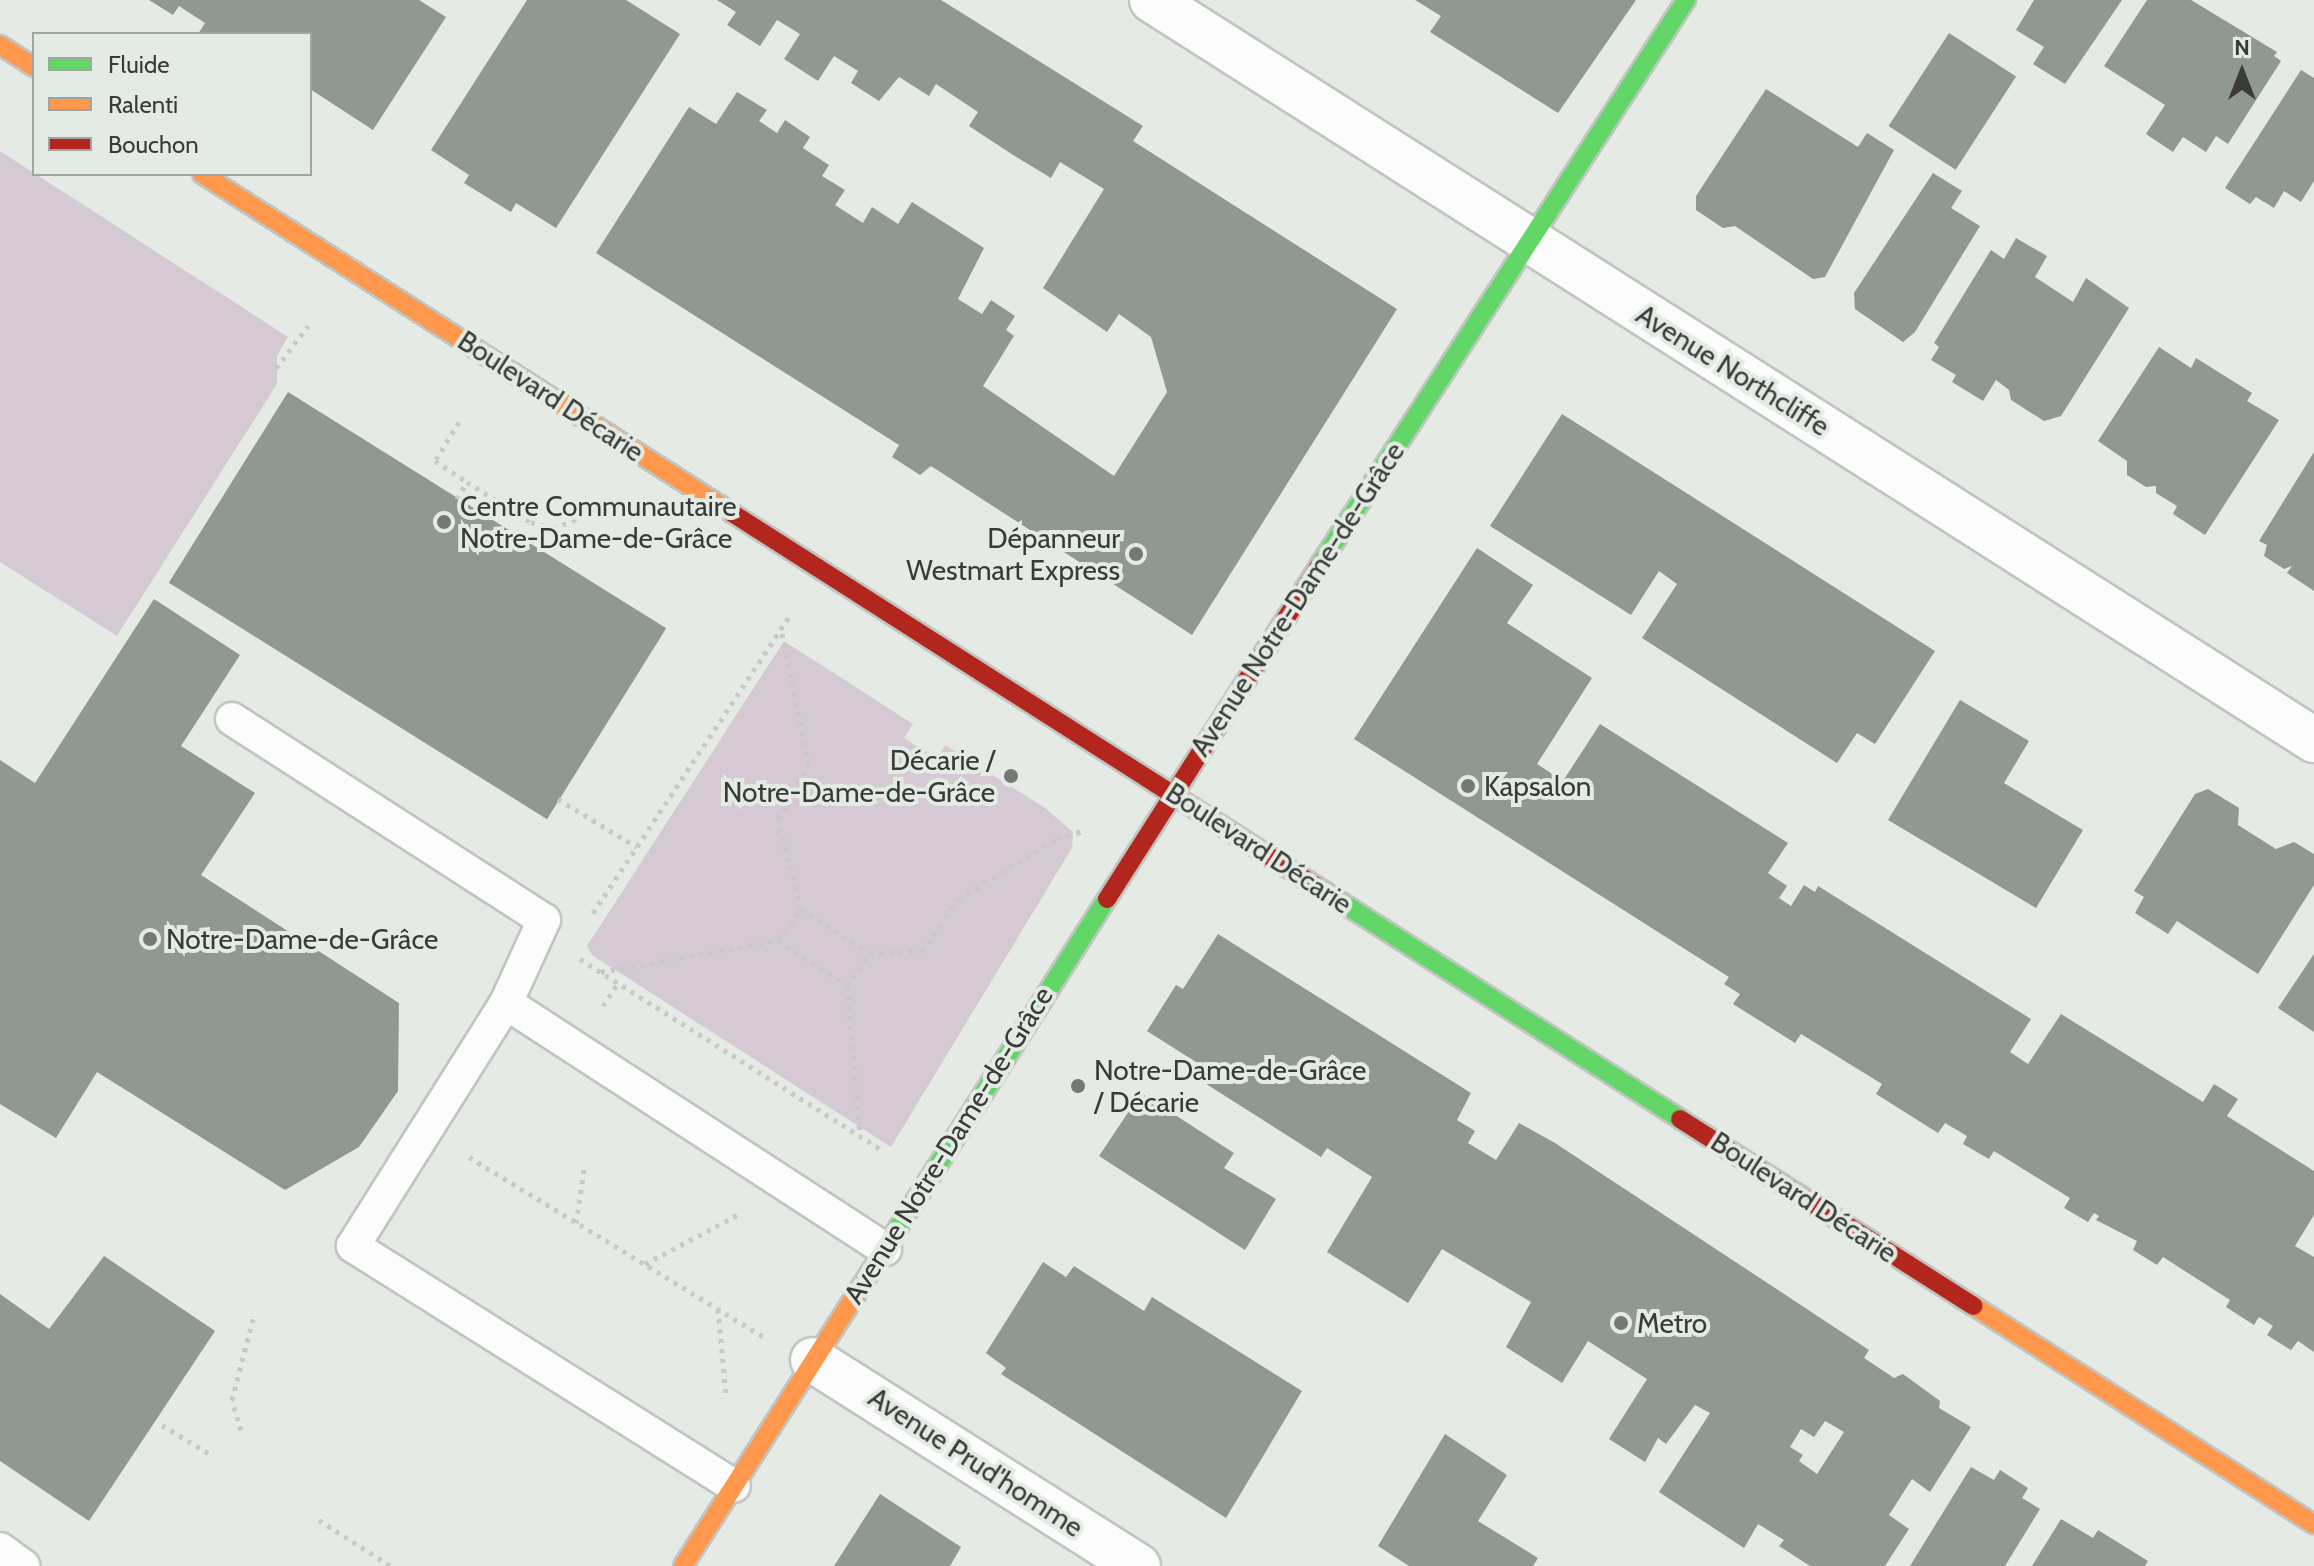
<!DOCTYPE html>
<html>
<head>
<meta charset="utf-8">
<style>
  body { margin:0 }
  #map { position:relative; width:2314px; height:1566px; overflow:hidden; background:#e5eae5; font-family:Cabin,sans-serif }
  div>[style] { position:absolute }
  [style*='--x'] { left:calc(var(--x)*1px); top:calc(var(--y)*1px); width:calc(var(--w)*1px); rotate:calc(var(--a)*1deg) }
  .green>* { inset:0; background:#d5cad4 }
  .building>* { inset:0; background:#909991; transform-origin:0 0 }
  .path>* { height:5px; margin-top:-2.5px; transform-origin:0; background:repeating-linear-gradient(90deg,#c8cac8 0 4px,transparent 0 10px) }
  .roads { filter:drop-shadow(2px 0 #c1c5c1) drop-shadow(-2px 0 #c1c5c1) drop-shadow(0 2px #c1c5c1) drop-shadow(0 -2px #c1c5c1) }
  .lane>* { height:32px; margin:-16px; padding:0 16px; transform-origin:16px; border-radius:16px; background:#fbfcfb }
  .street>* { height:44px; margin:-22px; padding:0 22px; transform-origin:22px; border-radius:22px; background:#fbfcfb }
  .fast>* { height:18px; margin:-9px; padding:0 9px; transform-origin:9px; border-radius:9px; background:#63d668 }
  .slow>* { height:18px; margin:-9px; padding:0 9px; transform-origin:9px; border-radius:9px; background:#ff974d }
  .jam>* { height:18px; margin:-9px; padding:0 9px; transform-origin:9px; border-radius:9px; background:#b3261e }
  .dots>* { width:22px; height:22px; translate:-50% -50%; box-sizing:border-box; border:4px solid #e4ebe4; border-radius:50% }
  span { translate:-50% -50%; white-space:nowrap; text-align:center; line-height:1.15; -webkit-text-stroke:8px #e4ebe4; paint-order:stroke }
  .street-label { font-size:28px; color:#383b38 }
  .poi-label { font-size:28px; color:#383b38 }
  .left { translate:0 -50%; text-align:left }
  .right { translate:-100% -50%; text-align:right }
  .legend { position:absolute; left:32px; top:32px; width:280px; height:144px; box-sizing:border-box; background:#e4ebe4; border:2px solid #9fa59f; margin:0; padding:10px 14px; list-style:none; font-size:24px; color:#383b38 }
  .legend li { display:flex; align-items:center; gap:16px; height:40px }
  .legend b { width:40px; border:2px solid #9fa59f }
  .north { position:absolute; left:2202px; top:32px; width:80px; height:80px; -webkit-text-stroke:6px #e4ebe4; paint-order:stroke; rotate:0deg; font-size:22px; font-weight:700; line-height:32px; text-align:center; color:#383b38 }
  .north::after { content:''; display:block; margin:auto; width:28px; height:36px; background:#383b38; clip-path:polygon(50% 0,100% 100%,50% 72%,0 100%) }
</style>
</head>
<body>
<div id="map">
  <div class="green">
    <div style="clip-path:polygon(0 151px,288px 337px,277px 356px,277px 384px,117px 636px,0 562px)"></div>
    <div style="clip-path:polygon(784px 641px,913px 724px,904px 738px,937px 759px,945px 745px,1045px 808px,1073px 832px,1072px 848px,891px 1147px,592px 955px,587px 946px)"></div>
  </div>
  <div class="building">
    <div style="clip-path:polygon(149px 0,419px 0,446px 17px,373px 130px,310px 89px,310px 34px,198px 34px,205px 23px,179px 6px,173px 15px)"></div>
    <div style="clip-path:polygon(527px 0,626px 0,680px 34px,556px 228px,516px 203px,511px 212px,464px 183px,469px 175px,431px 150px)"></div>
    <div style="clip-path:polygon(717px 0,941px 0,1143px 126px,1133px 141px,1397px 309px,1192px 635px,931px 466px,920px 475px,892px 457px,899px 445px,596px 253px,689px 107px,716px 124px,737px 92px,767px 110px,759px 121px,777px 133px,785px 120px,810px 137px,803px 148px,829px 165px,822px 176px,845px 190px,835px 205px,863px 223px,872px 207px,898px 224px,912px 202px,984px 248px,958px 299px,982px 314px,991px 300px,1015px 316px,1006px 330px,1014px 336px,983px 386px,1114px 476px,1167px 392px,1151px 337px,1119px 314px,1107px 332px,1043px 288px,1104px 189px,1060px 162px,1051px 178px,1010px 153px,969px 126px,978px 112px,936px 84px,929px 96px,899px 77px,879px 101px,851px 83px,858px 71px,834px 56px,818px 81px,784px 59px,800px 34px,777px 20px,760px 46px,727px 25px,736px 12px)"></div>
    <div style="clip-path:polygon(1415px 0,1636px 0,1558px 113px,1430px 32px,1441px 16px)"></div>
    <div style="clip-path:polygon(2034px 0,2122px 0,2065px 84px,2033px 64px,2044px 47px,2016px 30px)"></div>
    <div style="clip-path:polygon(2147px 0,2191px 0,2277px 52px,2274px 56px,2281px 61px,2228px 144px,2216px 136px,2206px 152px,2183px 137px,2173px 152px,2146px 134px,2165px 105px,2104px 66px)"></div>
    <div style="left:1949px;top:33px;width:80px;height:111px;rotate:33deg"></div>
    <div style="clip-path:polygon(2301px 70px,2314px 78px,2314px 181px,2301px 202px,2284px 191px,2274px 208px,2256px 197px,2250px 204px,2225px 188px)"></div>
    <div style="clip-path:polygon(1766px 89px,1858px 147px,1867px 133px,1894px 150px,1825px 277px,1813px 279px,1735px 226px,1723px 228px,1696px 210px,1696px 196px)"></div>
    <div style="clip-path:polygon(1933px 173px,1962px 191px,1951px 208px,1980px 226px,1915px 332px,1903px 342px,1855px 309px,1854px 293px)"></div>
    <div style="clip-path:polygon(2016px 238px,2047px 256px,2035px 277px,2073px 302px,2086px 278px,2129px 308px,2061px 416px,2044px 421px,2011px 400px,2009px 390px,1996px 380px,1983px 401px,1952px 382px,1956px 375px,1931px 360px,1939px 347px,1934px 343px,1991px 250px,2004px 259px)"></div>
    <div style="clip-path:polygon(2159px 347px,2191px 368px,2196px 358px,2252px 393px,2247px 401px,2279px 420px,2205px 535px,2173px 514px,2177px 506px,2156px 493px,2156px 486px,2146px 487px,2127px 475px,2127px 461px,2098px 441px)"></div>
    <div style="left:288px;top:392px;width:446px;height:225px;rotate:32deg"></div>
    <div style="clip-path:polygon(1562px 414px,1935px 651px,1875px 744px,1857px 733px,1837px 763px,1642px 638px,1677px 584px,1659px 571px,1631px 615px,1490px 526px)"></div>
    <div style="clip-path:polygon(2314px 452px,2314px 591px,2287px 573px,2292px 566px,2284px 569px,2264px 556px,2267px 545px,2259px 541px)"></div>
    <div style="clip-path:polygon(1477px 548px,1533px 585px,1507px 623px,1592px 678px,1537px 764px,1563px 781px,1600px 724px,1788px 843px,1768px 873px,1787px 886px,1779px 898px,1791px 906px,1804px 885px,1815px 892px,1818px 886px,2031px 1019px,2010px 1052px,2028px 1064px,2061px 1014px,2203px 1102px,2214px 1084px,2238px 1099px,2227px 1116px,2314px 1171px,2314px 1215px,2295px 1246px,2314px 1257px,2314px 1352px,2298px 1341px,2291px 1350px,2267px 1335px,2273px 1326px,2259px 1317px,2254px 1325px,2226px 1307px,2230px 1300px,2163px 1257px,2157px 1265px,2133px 1250px,2137px 1241px,2096px 1220px,2099px 1216px,2094px 1213px,2088px 1222px,2064px 1208px,2070px 1198px,1994px 1151px,1989px 1159px,1963px 1144px,1967px 1136px,1945px 1123px,1938px 1133px,1876px 1094px,1882px 1084px,1801px 1034px,1795px 1043px,1733px 1004px,1740px 994px,1724px 984px,1729px 977px,1354px 739px)"></div>
    <div style="clip-path:polygon(154px 599px,240px 655px,181px 746px,255px 793px,201px 875px,399px 1003px,398px 1091px,359px 1147px,285px 1190px,97px 1072px,56px 1138px,0 1104px,0 760px,35px 783px)"></div>
    <div style="clip-path:polygon(1960px 700px,2029px 741px,2004px 783px,2083px 830px,2036px 908px,1888px 820px)"></div>
    <div style="clip-path:polygon(2208px 789px,2239px 808px,2238px 825px,2276px 849px,2294px 842px,2314px 854px,2314px 885px,2258px 974px,2177px 921px,2168px 934px,2135px 913px,2144px 897px,2134px 891px,2195px 794px)"></div>
    <div style="clip-path:polygon(evenodd,1218px 934px,1471px 1093px,1457px 1120px,1475px 1131px,1468px 1143px,1496px 1160px,1519px 1123px,1555px 1143px,1869px 1350px,1864px 1358px,1894px 1378px,1903px 1374px,1940px 1401px,1939px 1408px,1971px 1427px,1930px 1492px,1912px 1479px,1889px 1515px,1909px 1529px,1885px 1566px,1810px 1566px,1779px 1546px,1784px 1540px,1758px 1524px,1744px 1548px,1659px 1492px,1710px 1413px,1695px 1405px,1666px 1444px,1658px 1438px,1645px 1462px,1609px 1439px,1647px 1379px,1588px 1341px,1562px 1383px,1506px 1347px,1531px 1302px,1442px 1249px,1408px 1303px,1327px 1252px,1372px 1177px,1327px 1148px,1321px 1157px,1192px 1075px,1199px 1064px,1147px 1031px,1176px 985px,1183px 989px,1218px 934px,1825px 1421px,1844px 1432px,1817px 1474px,1799px 1461px,1803px 1455px,1790px 1447px,1801px 1429px,1814px 1437px,1825px 1421px)"></div>
    <div style="clip-path:polygon(2314px 954px,2314px 1032px,2278px 1008px)"></div>
    <div style="clip-path:polygon(1141px 1093px,1234px 1153px,1224px 1168px,1276px 1199px,1245px 1250px,1099px 1156px)"></div>
    <div style="clip-path:polygon(104px 1256px,215px 1331px,89px 1521px,0 1461px,0 1294px,49px 1329px)"></div>
    <div style="clip-path:polygon(1043px 1262px,1066px 1277px,1074px 1266px,1144px 1311px,1152px 1297px,1302px 1391px,1226px 1518px,1001px 1374px,1006px 1368px,986px 1353px)"></div>
    <div style="clip-path:polygon(1445px 1434px,1507px 1475px,1478px 1521px,1538px 1558px,1533px 1566px,1409px 1566px,1378px 1546px)"></div>
    <div style="clip-path:polygon(1971px 1467px,1994px 1480px,2000px 1470px,2028px 1488px,2022px 1498px,2040px 1509px,2005px 1566px,1910px 1566px)"></div>
    <div style="clip-path:polygon(880px 1494px,961px 1547px,950px 1566px,834px 1566px)"></div>
    <div style="clip-path:polygon(2061px 1519px,2093px 1538px,2098px 1530px,2148px 1561px,2145px 1566px,2032px 1566px)"></div>
  </div>
  <div class="path">
    <div style="--x:276;--y:368;--w:53;--a:-52.7"></div>
    <div style="--x:459;--y:422;--w:46;--a:121.6"></div>
    <div style="--x:435;--y:461;--w:38;--a:33"></div>
    <div style="--x:467;--y:482;--w:75;--a:32"></div>
    <div style="--x:531;--y:522;--w:23;--a:15"></div>
    <div style="--x:553;--y:528;--w:21;--a:-19"></div>
    <div style="--x:573;--y:521;--w:22;--a:-51"></div>
    <div style="--x:457;--y:499;--w:20;--a:-60"></div>
    <div style="--x:558;--y:799;--w:92;--a:31.3"></div>
    <div style="--x:801;--y:909;--w:81;--a:32.9"></div>
    <div style="--x:593;--y:913;--w:359;--a:-56.5"></div>
    <div style="--x:778;--y:940;--w:39;--a:-53"></div>
    <div style="--x:801;--y:909;--w:93;--a:-104.3"></div>
    <div style="--x:778;--y:819;--w:62;--a:-60.1"></div>
    <div style="--x:809;--y:765;--w:138;--a:-101.7"></div>
    <div style="--x:580;--y:959;--w:357;--a:32.3"></div>
    <div style="--x:601;--y:972;--w:180;--a:-10.2"></div>
    <div style="--x:778;--y:940;--w:83;--a:33.7"></div>
    <div style="--x:847;--y:986;--w:40;--a:-56"></div>
    <div style="--x:869;--y:953;--w:53;--a:-2.2"></div>
    <div style="--x:922;--y:951;--w:63;--a:-55.3"></div>
    <div style="--x:958;--y:899;--w:116;--a:-31.6"></div>
    <div style="--x:1057;--y:838;--w:28;--a:-15"></div>
    <div style="--x:847;--y:986;--w:150;--a:85"></div>
    <div style="--x:603;--y:1006;--w:27;--a:-57"></div>
    <div style="--x:469;--y:1157;--w:346;--a:31.4"></div>
    <div style="--x:576;--y:1223;--w:54;--a:-81.4"></div>
    <div style="--x:645;--y:1264;--w:106;--a:-28"></div>
    <div style="--x:718;--y:1309;--w:86;--a:84.7"></div>
    <div style="--x:162;--y:1425;--w:60;--a:31.3"></div>
    <div style="--x:241;--y:1430;--w:31;--a:-107"></div>
    <div style="--x:232;--y:1400;--w:88;--a:-75.5"></div>
    <div style="--x:319;--y:1520;--w:85;--a:32.6"></div>
  </div>
  <div class="roads">
    <div class="lane">
      <div style="--x:232;--y:719;--w:371;--a:32.8"></div>
      <div style="--x:544;--y:920;--w:91;--a:114.6"></div>
      <div style="--x:506;--y:1003;--w:287;--a:122.2"></div>
      <div style="--x:353;--y:1246;--w:450;--a:32.2"></div>
      <div style="--x:506;--y:1003;--w:452;--a:33"></div>
      <div style="--x:0;--y:1549;--w:29;--a:36"></div>
    </div>
    <div class="street">
      <div style="--x:1152;--y:0;--w:1378;--a:32.49"></div>
      <div style="--x:813;--y:1360;--w:385;--a:32.4"></div>
    </div>
    <div class="fast">
      <div style="--x:1319;--y:566;--w:675;--a:-57.04"></div>
      <div style="--x:1316;--y:886;--w:432;--a:32.6"></div>
      <div style="--x:884;--y:1250;--w:416;--a:-57.6"></div>
    </div>
    <div class="slow">
      <div style="--x:0;--y:45;--w:40;--a:32.9"></div>
      <div style="--x:202;--y:174;--w:629;--a:32.6"></div>
      <div style="--x:1974;--y:1306;--w:404;--a:32.7"></div>
      <div style="--x:683;--y:1566;--w:375;--a:-57.5"></div>
    </div>
    <div class="jam">
      <div style="--x:732;--y:513;--w:693;--a:32.57"></div>
      <div style="--x:1107;--y:899;--w:395;--a:-57.5"></div>
      <div style="--x:1680;--y:1119;--w:348;--a:32.5"></div>
    </div>
  </div>
  <div class="dots">
    <div style="left:444px;top:522px;background:#757875"></div>
    <div style="left:1136px;top:554px;background:#757875"></div>
    <div style="left:1011px;top:776px;background:#757875"></div>
    <div style="left:1468px;top:786px;background:#757875"></div>
    <div style="left:150px;top:939px;background:#757875"></div>
    <div style="left:1078px;top:1086px;background:#757875"></div>
    <div style="left:1621px;top:1323px;background:#757875"></div>
  </div>
  <div class="street-label">
    <span style="left:1733px;top:370px;rotate:32deg">Avenue Northcliffe</span>
    <span style="left:551px;top:396px;rotate:33deg">Boulevard Décarie</span>
    <span style="left:1297px;top:599px;rotate:-57deg">Avenue Notre-Dame-de-Grâce</span>
    <span style="left:1259px;top:848px;rotate:33deg">Boulevard Décarie</span>
    <span style="left:948px;top:1145px;rotate:-58deg">Avenue Notre-Dame-de-Grâce</span>
    <span style="left:1804px;top:1197px;rotate:33deg">Boulevard Décarie</span>
    <span style="left:976px;top:1462px;rotate:33deg">Avenue Prud'homme</span>
  </div>
  <div class="poi-label">
    <span class="left" style="left:460px;top:522px">Centre Communautaire<br>Notre-Dame-de-Grâce</span>
    <span class="right" style="left:1120px;top:554px">Dépanneur<br>Westmart Express</span>
    <span class="right" style="left:995px;top:776px">Décarie /<br>Notre-Dame-de-Grâce</span>
    <span class="left" style="left:1484px;top:786px">Kapsalon</span>
    <span class="left" style="left:166px;top:939px">Notre-Dame-de-Grâce</span>
    <span class="left" style="left:1094px;top:1086px">Notre-Dame-de-Grâce<br>/ Décarie</span>
    <span class="left" style="left:1637px;top:1323px">Metro</span>
  </div>
  <ul class="legend">
  <li><b style="height:10px;background:#63d668"></b>Fluide</li>
  <li><b style="height:10px;background:#ff974d"></b>Ralenti</li>
  <li><b style="height:10px;background:#b3261e"></b>Bouchon</li>
  </ul>
  <div class="north">N</div>
</div>
</body>
</html>
